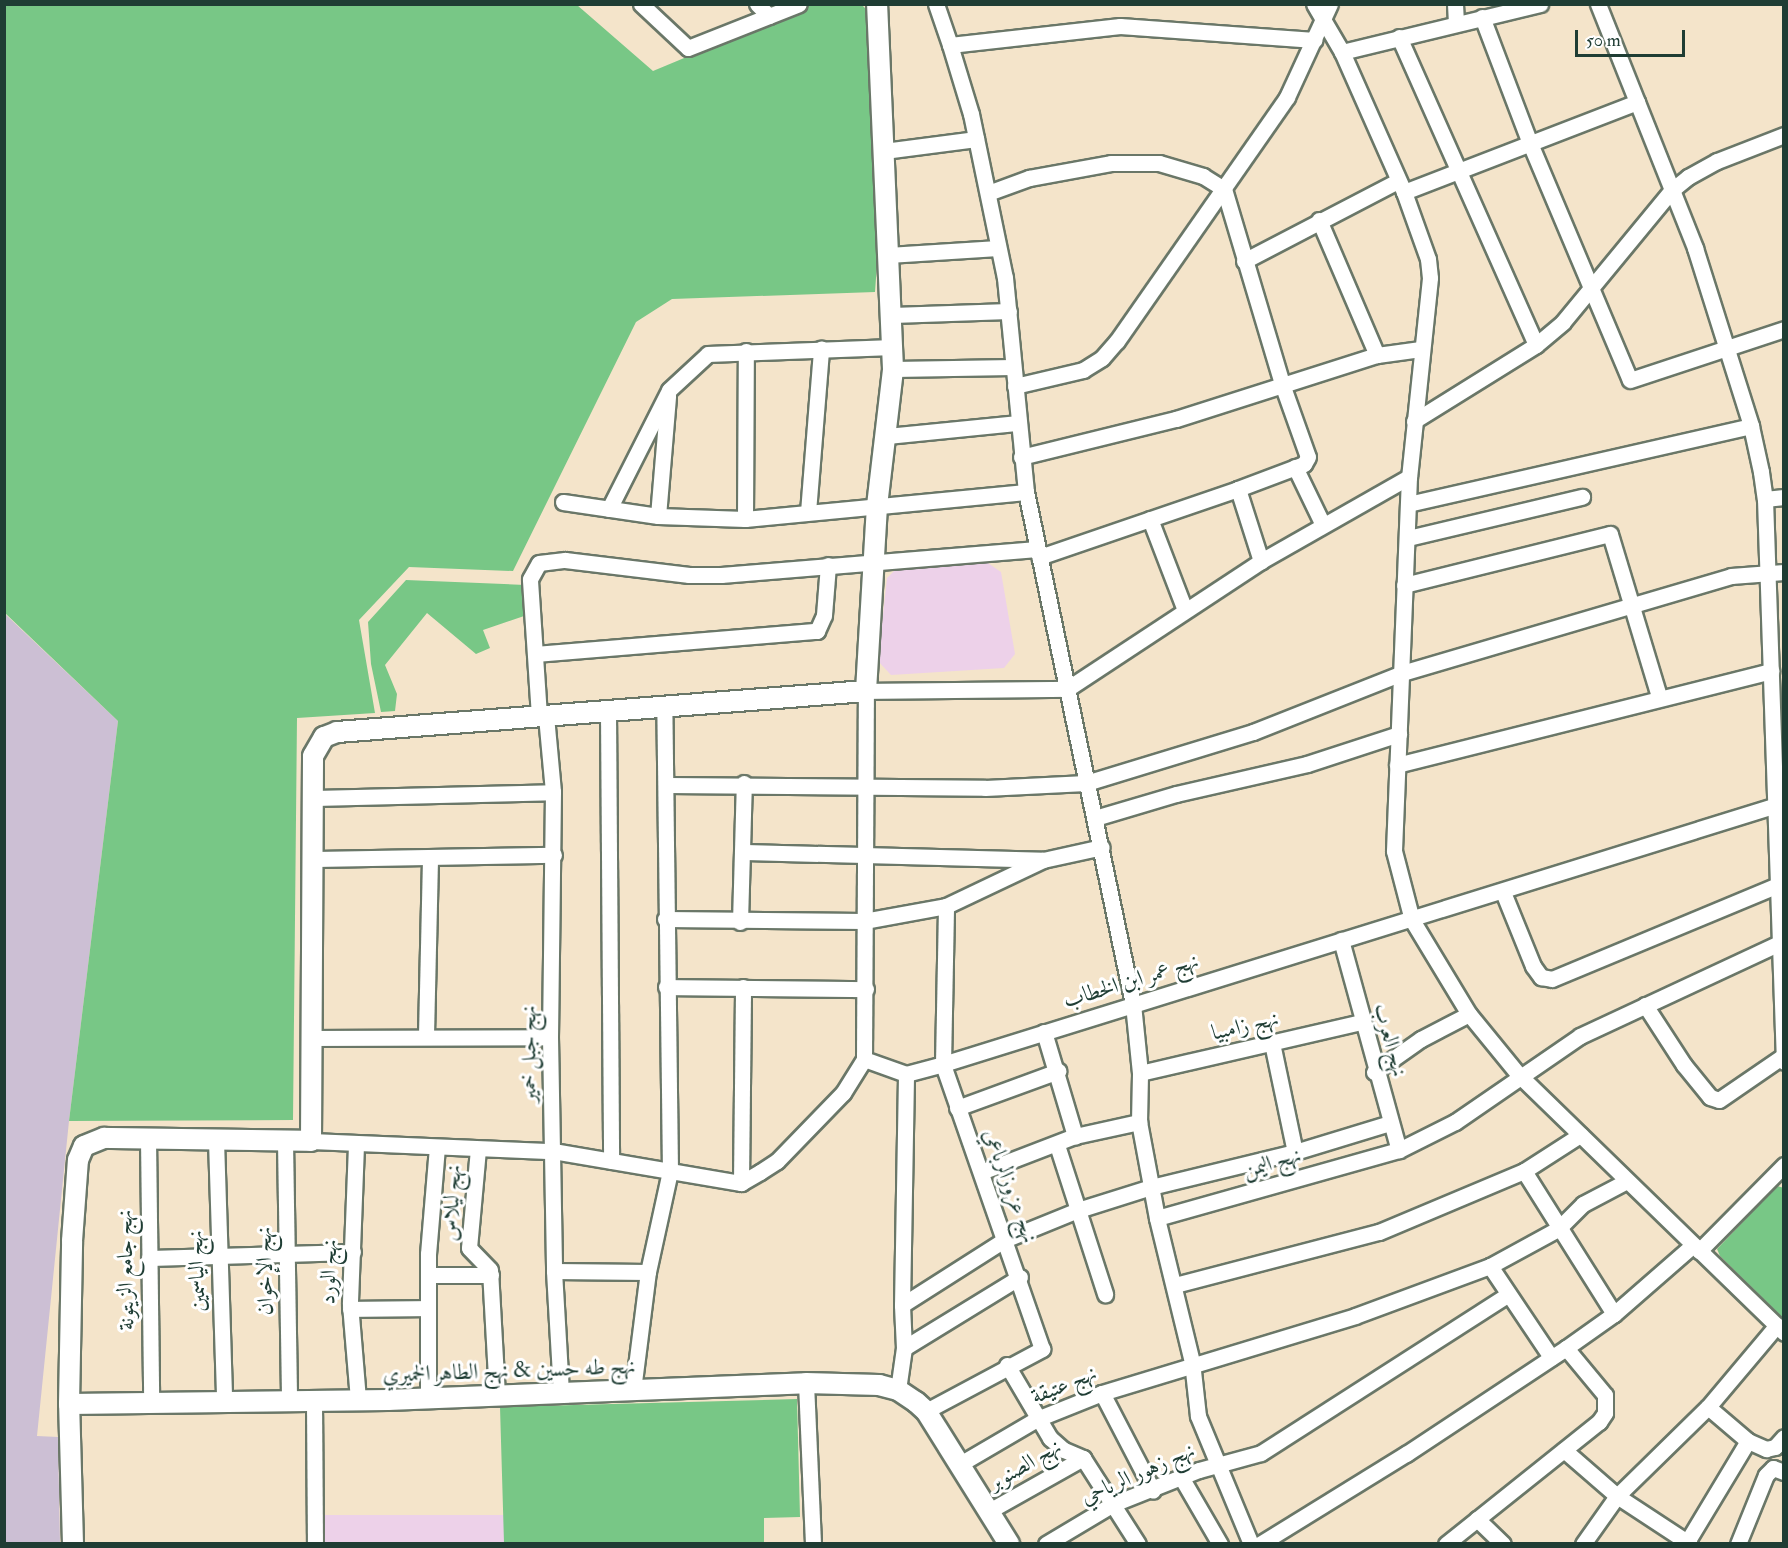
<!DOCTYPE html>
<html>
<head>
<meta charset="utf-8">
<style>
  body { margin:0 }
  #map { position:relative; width:1788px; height:1548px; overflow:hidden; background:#f4e4ca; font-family:"IM FELL Double Pica",Amiri,serif }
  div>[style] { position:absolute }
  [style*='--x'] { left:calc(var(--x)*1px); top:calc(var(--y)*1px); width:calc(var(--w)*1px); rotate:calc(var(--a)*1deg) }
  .built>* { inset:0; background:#edd1e9; transform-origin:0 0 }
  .industrial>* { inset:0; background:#ccbfd4 }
  .green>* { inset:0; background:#78c786 }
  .roads { filter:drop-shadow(2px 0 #6a7768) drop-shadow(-2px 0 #6a7768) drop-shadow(0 2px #6a7768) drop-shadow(0 -2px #6a7768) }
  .minor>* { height:15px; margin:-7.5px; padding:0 7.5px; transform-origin:7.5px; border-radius:7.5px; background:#fff }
  .tertiary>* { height:20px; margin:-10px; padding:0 10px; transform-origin:10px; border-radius:10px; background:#fff }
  span { translate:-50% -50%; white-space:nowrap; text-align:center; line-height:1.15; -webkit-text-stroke:6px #fff; paint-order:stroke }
  .street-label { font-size:22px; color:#1f3d34 }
  .frame { position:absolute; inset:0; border:6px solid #1f3d34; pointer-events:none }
  .scale { position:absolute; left:1575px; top:30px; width:110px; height:27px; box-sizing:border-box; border:3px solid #1f3d34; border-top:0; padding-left:8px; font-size:18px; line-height:21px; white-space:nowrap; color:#1f3d34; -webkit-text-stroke:4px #fff; paint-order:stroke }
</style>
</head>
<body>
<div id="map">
  <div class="built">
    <div style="clip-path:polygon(985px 561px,1001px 572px,1015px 654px,1004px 668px,891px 675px,878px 661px,887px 578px,900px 565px)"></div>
    <div style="left:323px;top:1515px;width:181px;height:28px"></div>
  </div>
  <div class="industrial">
    <div style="clip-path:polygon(4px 613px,118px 721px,69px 1121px,37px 1436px,58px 1437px,60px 1543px,5px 1543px)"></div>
  </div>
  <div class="green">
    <div style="clip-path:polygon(4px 5px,577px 5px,653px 71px,811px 5px,862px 5px,867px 10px,878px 250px,875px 292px,672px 299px,636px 322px,513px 571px,409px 567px,359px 620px,375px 713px,297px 718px,293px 1120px,69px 1121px,118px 721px,5px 613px)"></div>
    <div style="clip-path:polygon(406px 580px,525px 585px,527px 615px,483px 630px,490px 648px,476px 654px,427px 613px,385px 665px,397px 694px,395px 711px,381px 712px,371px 664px,368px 622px)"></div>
    <div style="clip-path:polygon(1777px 1186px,1784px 1188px,1783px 1318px,1720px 1256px,1717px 1249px)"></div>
    <div style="clip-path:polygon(797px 1399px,800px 1517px,764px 1518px,764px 1543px,504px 1543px,500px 1407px)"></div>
  </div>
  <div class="roads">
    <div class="minor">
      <div style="--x:641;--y:4;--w:64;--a:43.1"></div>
      <div style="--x:688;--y:48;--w:119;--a:-21.6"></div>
      <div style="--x:757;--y:4;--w:17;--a:45"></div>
      <div style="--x:936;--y:4;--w:43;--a:71.1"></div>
      <div style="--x:1314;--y:4;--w:56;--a:59.7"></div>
      <div style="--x:1342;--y:52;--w:153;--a:66.1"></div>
      <div style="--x:1404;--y:192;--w:71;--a:70.3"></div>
      <div style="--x:1428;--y:259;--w:19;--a:84"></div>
      <div style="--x:1430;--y:278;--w:200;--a:96"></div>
      <div style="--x:1409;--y:477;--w:374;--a:92.3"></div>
      <div style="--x:1394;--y:851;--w:71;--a:75.4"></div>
      <div style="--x:1412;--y:920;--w:110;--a:58.8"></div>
      <div style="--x:1469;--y:1014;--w:79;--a:50.7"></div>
      <div style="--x:1519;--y:1075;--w:370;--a:44.2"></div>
      <div style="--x:1455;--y:4;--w:19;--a:87"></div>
      <div style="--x:1598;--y:4;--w:263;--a:68.3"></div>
      <div style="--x:1695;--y:248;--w:187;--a:72.5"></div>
      <div style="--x:1751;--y:426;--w:47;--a:77.7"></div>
      <div style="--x:1761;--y:472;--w:27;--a:82"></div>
      <div style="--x:1765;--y:499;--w:563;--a:88.07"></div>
      <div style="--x:1482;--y:17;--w:133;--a:69.2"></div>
      <div style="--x:1529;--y:141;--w:259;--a:67.1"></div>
      <div style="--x:1630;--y:380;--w:162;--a:-18.3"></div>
      <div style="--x:1399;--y:37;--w:337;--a:66"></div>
      <div style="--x:1342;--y:52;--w:204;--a:-13.6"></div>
      <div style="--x:884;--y:151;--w:93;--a:-7.4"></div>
      <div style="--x:1404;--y:192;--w:250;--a:-21.1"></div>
      <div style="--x:988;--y:193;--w:44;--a:-20.1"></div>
      <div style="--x:1029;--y:178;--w:83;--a:-10.4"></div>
      <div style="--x:1111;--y:163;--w:48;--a:0"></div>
      <div style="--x:1159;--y:163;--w:46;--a:16.5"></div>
      <div style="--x:1203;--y:176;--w:25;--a:32"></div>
      <div style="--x:1224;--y:189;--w:203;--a:73.4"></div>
      <div style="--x:1282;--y:384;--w:77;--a:70.4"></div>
      <div style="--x:1308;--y:457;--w:8;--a:120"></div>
      <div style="--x:1304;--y:464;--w:71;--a:159.3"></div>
      <div style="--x:1238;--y:489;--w:210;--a:161.1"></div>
      <div style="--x:1319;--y:220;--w:147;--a:66.8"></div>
      <div style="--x:888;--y:255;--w:110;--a:-3.6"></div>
      <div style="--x:1244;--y:261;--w:174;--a:-27.5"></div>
      <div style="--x:892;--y:315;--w:117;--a:-2"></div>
      <div style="--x:893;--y:369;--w:120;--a:-1"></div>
      <div style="--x:1015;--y:386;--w:70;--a:-13.2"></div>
      <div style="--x:1083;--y:370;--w:22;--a:-32"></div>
      <div style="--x:1102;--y:358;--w:23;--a:-49"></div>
      <div style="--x:1117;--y:341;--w:297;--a:-55.1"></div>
      <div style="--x:1287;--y:97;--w:102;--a:-65.2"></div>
      <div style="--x:1414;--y:421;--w:144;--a:-31.9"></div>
      <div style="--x:1536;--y:345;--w:35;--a:-40"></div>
      <div style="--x:1563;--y:322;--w:171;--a:-50.5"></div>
      <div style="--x:1672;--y:190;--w:21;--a:-39"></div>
      <div style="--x:1688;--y:177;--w:33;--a:-29"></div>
      <div style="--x:1717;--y:161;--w:72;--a:-21.2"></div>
      <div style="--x:887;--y:436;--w:132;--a:-5.7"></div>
      <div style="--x:1021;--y:457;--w:160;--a:-13.8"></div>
      <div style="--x:1176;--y:419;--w:211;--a:-17.7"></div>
      <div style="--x:1377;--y:355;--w:44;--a:-7.8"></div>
      <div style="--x:1295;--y:467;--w:64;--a:64.2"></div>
      <div style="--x:1238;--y:489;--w:76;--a:72.3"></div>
      <div style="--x:1765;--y:499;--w:19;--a:-6"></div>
      <div style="--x:563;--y:502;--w:96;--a:8.4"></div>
      <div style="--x:658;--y:516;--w:87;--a:2"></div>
      <div style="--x:745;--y:519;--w:282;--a:-5.5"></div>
      <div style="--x:1408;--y:504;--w:352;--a:-12.8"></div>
      <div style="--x:609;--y:509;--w:133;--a:-63.2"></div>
      <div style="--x:669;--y:390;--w:53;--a:-42.7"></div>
      <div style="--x:708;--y:354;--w:184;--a:-2.2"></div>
      <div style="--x:808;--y:512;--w:164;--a:-85.4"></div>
      <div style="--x:658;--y:516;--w:120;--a:-85.2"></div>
      <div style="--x:745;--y:519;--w:168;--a:-89.7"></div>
      <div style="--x:1150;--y:519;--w:97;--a:69"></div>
      <div style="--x:1408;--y:538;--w:179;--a:-13.3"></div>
      <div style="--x:1404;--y:585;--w:212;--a:-13.9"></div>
      <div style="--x:1610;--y:534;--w:169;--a:73.2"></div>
      <div style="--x:535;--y:654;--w:283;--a:-4.7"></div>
      <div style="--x:817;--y:631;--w:17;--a:-66"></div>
      <div style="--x:824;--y:615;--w:50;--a:-85.4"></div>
      <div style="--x:608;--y:711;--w:450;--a:89.6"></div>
      <div style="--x:539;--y:716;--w:137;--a:-93.8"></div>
      <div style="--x:530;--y:579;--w:18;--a:-61"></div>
      <div style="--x:539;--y:563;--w:26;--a:-7"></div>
      <div style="--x:565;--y:560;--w:125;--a:6.9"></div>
      <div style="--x:689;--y:575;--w:32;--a:0"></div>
      <div style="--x:721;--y:575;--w:317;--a:-4.7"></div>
      <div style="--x:546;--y:716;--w:76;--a:84.7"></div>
      <div style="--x:553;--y:792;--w:245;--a:90.7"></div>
      <div style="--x:550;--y:1037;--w:234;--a:89"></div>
      <div style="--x:554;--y:1271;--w:121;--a:86.7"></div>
      <div style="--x:1397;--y:765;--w:386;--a:-14.1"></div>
      <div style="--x:667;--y:785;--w:318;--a:0.5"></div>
      <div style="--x:985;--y:788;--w:101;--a:-2.8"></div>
      <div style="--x:1086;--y:783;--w:175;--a:-17"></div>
      <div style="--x:1253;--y:732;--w:160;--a:-21.6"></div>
      <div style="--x:1402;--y:673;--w:343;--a:-16.4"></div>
      <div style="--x:1731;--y:576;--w:53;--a:-4.3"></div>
      <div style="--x:314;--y:798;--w:239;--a:-1.4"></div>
      <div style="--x:1095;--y:818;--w:84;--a:-16.5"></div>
      <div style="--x:1176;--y:794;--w:134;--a:-12.9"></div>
      <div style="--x:1307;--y:764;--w:97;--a:-18.1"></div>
      <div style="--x:745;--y:852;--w:298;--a:1.5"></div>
      <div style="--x:1043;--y:860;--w:60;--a:-12.4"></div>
      <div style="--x:315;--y:859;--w:239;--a:-1"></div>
      <div style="--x:1503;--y:892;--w:80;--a:67.9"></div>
      <div style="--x:1533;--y:966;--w:14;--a:54"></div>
      <div style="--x:1541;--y:977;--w:11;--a:10"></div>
      <div style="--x:1552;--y:979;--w:245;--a:-22.6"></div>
      <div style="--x:665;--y:919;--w:199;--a:0.6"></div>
      <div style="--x:864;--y:921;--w:83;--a:-10.4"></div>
      <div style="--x:946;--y:906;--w:107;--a:-25.4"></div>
      <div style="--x:740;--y:922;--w:139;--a:-88.4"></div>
      <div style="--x:1341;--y:940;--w:218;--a:74.6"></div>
      <div style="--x:666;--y:987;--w:200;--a:0.6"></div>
      <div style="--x:1645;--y:1005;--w:72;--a:57"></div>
      <div style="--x:1684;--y:1065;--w:41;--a:50.9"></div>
      <div style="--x:1710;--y:1097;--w:9;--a:18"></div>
      <div style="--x:1719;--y:1100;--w:78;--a:-34.5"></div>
      <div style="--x:1044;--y:1032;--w:109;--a:73.4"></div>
      <div style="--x:426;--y:1035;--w:177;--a:-88.7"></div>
      <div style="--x:313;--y:1038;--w:237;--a:-0.2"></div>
      <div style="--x:1272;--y:1043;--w:111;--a:78.1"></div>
      <div style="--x:864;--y:1059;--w:45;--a:19.7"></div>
      <div style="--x:906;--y:1074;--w:38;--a:-15"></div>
      <div style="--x:943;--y:1064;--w:880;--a:-17.26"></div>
      <div style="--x:1374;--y:1072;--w:57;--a:-35.1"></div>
      <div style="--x:1421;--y:1039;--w:54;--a:-27.5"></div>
      <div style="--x:1140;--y:1073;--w:227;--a:-13"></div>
      <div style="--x:957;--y:1108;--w:108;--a:-20.1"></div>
      <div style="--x:148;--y:1138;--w:264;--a:89.3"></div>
      <div style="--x:216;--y:1140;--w:261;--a:88.2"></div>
      <div style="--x:285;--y:1141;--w:259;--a:89.1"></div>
      <div style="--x:311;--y:1141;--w:242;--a:2.4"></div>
      <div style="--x:553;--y:1151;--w:191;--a:9.7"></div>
      <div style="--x:741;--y:1183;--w:22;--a:-30"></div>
      <div style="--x:760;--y:1172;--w:20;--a:-33"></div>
      <div style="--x:777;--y:1161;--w:95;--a:-45.9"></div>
      <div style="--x:843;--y:1093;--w:40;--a:-58"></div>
      <div style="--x:864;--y:1059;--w:368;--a:-89.7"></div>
      <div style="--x:866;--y:691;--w:201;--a:-0.6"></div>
      <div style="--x:1067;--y:689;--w:232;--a:-33.4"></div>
      <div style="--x:1261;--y:561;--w:170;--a:-29.6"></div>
      <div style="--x:356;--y:1145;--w:159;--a:92.2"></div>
      <div style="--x:350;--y:1304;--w:96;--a:85.2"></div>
      <div style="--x:1057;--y:1145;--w:157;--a:72.1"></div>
      <div style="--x:478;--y:1149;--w:99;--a:95.2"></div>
      <div style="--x:469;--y:1248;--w:30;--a:46"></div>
      <div style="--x:490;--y:1270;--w:125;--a:86.8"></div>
      <div style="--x:1524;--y:1171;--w:169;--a:57.8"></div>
      <div style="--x:981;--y:1172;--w:101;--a:-21"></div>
      <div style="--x:1075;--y:1136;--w:66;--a:-12.3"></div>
      <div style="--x:741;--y:1183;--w:196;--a:-89.4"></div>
      <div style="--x:1157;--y:1218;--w:251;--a:-15.7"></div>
      <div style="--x:1399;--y:1150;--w:63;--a:-26.6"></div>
      <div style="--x:1455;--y:1122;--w:152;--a:-34.5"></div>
      <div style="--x:1580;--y:1036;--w:220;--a:-25"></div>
      <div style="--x:1699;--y:1251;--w:121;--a:-45.3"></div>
      <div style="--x:149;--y:1258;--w:204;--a:-1.7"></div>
      <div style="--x:1490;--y:1266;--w:110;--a:56.2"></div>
      <div style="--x:554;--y:1271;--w:94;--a:0.6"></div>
      <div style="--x:428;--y:1275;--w:63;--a:0"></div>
      <div style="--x:1175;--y:1285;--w:211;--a:-14.6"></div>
      <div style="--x:1379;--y:1232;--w:157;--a:-22.8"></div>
      <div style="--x:1524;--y:1171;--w:67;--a:-32.7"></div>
      <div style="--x:902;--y:1305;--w:121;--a:-32.5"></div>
      <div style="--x:1004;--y:1240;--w:80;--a:-22.1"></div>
      <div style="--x:1078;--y:1210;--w:77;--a:-17.5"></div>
      <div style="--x:1151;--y:1187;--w:148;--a:-13.7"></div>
      <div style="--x:1295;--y:1152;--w:99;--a:-17"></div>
      <div style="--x:350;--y:1309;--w:77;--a:-0.7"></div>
      <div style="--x:904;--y:1348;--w:136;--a:-31.5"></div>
      <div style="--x:1007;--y:1365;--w:85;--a:59.5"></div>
      <div style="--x:1050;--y:1438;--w:18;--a:41"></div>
      <div style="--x:1064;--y:1450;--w:21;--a:23"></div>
      <div style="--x:1083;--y:1458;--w:102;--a:57.4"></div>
      <div style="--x:806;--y:1383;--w:161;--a:87.5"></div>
      <div style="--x:633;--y:1390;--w:119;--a:-82.8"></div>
      <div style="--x:648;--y:1272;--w:103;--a:-77.7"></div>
      <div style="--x:670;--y:1171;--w:464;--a:-90.7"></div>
      <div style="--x:898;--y:1390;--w:42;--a:-81.9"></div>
      <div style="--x:904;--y:1348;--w:43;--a:-92.7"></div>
      <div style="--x:902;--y:1305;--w:231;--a:-89"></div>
      <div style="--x:1102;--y:1393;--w:110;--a:62.5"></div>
      <div style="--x:428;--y:1398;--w:144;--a:-90"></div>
      <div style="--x:428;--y:1254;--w:107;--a:-85.2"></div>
      <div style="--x:314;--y:1401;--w:143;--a:89.6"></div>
      <div style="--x:1708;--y:1407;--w:52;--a:40.4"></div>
      <div style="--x:1748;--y:1441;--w:20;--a:24"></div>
      <div style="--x:1766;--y:1449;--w:9;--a:-13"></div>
      <div style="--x:1775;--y:1447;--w:13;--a:-48"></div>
      <div style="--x:926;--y:1411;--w:132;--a:-28.1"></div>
      <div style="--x:1042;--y:1349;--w:302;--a:-109.2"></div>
      <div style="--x:943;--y:1064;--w:158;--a:-88.9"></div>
      <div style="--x:1564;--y:1450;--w:70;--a:41"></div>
      <div style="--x:1617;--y:1496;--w:87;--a:33.3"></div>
      <div style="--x:960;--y:1464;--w:89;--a:-30.3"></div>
      <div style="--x:1037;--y:1419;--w:70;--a:-21.8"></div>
      <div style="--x:1102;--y:1393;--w:264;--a:-16.9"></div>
      <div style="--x:1355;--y:1316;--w:144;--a:-20.3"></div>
      <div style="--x:1490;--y:1266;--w:77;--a:-28.6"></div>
      <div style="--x:1558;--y:1229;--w:35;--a:-45"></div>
      <div style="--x:1583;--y:1204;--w:47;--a:-27.6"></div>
      <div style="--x:1181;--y:1477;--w:78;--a:59.8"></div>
      <div style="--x:989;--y:1511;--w:108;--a:-29.4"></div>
      <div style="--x:1477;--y:1519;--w:36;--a:44"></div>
      <div style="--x:1687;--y:1542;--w:118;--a:-58.9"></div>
      <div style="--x:1046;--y:1544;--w:78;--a:-30.8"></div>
      <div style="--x:1113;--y:1504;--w:92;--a:-21.6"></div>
      <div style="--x:1199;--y:1470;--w:64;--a:-15.3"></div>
      <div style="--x:1261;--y:1453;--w:292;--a:-32.7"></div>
      <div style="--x:1251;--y:1544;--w:139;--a:-112.5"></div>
      <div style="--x:1198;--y:1416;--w:54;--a:-96.3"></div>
      <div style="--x:1192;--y:1362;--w:148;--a:-103.7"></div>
      <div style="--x:1157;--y:1218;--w:98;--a:-100.6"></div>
      <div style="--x:1139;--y:1122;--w:49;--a:-88.8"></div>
      <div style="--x:1140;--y:1073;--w:69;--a:-95.8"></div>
      <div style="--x:1133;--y:1004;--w:523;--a:-101.8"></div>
      <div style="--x:1026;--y:492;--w:215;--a:-95.6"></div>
      <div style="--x:1005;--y:278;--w:167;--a:-101.7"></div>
      <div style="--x:971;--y:114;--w:72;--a:-106.9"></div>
      <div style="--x:950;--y:45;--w:171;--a:-6.4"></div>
      <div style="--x:1120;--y:26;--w:195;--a:4.1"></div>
      <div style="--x:1260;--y:1544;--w:172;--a:-31.7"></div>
      <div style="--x:1406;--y:1454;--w:192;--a:-33.5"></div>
      <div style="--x:1566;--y:1348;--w:59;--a:-35.3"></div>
      <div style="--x:1614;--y:1314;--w:105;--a:-41.1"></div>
      <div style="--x:1446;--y:1544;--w:196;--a:-38.6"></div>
      <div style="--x:1599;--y:1422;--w:11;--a:-56"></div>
      <div style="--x:1605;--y:1413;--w:18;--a:-90"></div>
      <div style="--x:1605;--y:1395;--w:61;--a:-129.7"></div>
      <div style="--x:1583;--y:1544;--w:59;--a:-54.7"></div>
      <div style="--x:1617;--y:1496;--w:127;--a:-44.4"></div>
      <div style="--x:1708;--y:1407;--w:107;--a:-49.9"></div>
      <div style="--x:1738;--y:1544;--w:74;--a:-67.9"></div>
      <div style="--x:1766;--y:1475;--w:10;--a:-45"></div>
      <div style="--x:1773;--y:1468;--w:12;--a:20"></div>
    </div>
    <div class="tertiary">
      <div style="--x:69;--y:1404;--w:163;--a:-88.9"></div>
      <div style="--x:72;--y:1241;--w:81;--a:-85.8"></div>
      <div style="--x:78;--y:1160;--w:15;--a:-67"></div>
      <div style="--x:84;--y:1146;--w:22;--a:-22"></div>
      <div style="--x:104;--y:1138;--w:207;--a:0.8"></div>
      <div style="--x:311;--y:1141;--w:385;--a:-89.7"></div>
      <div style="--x:313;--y:756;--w:22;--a:-60"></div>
      <div style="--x:324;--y:737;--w:14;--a:-21"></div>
      <div style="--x:337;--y:732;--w:531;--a:-4.43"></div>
      <div style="--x:866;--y:691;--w:185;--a:-86.6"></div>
      <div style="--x:877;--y:506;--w:138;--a:-83.3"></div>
      <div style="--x:893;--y:369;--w:365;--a:-92.5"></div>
      <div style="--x:73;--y:1544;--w:140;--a:-91.6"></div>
      <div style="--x:69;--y:1404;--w:319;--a:-0.7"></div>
      <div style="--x:388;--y:1400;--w:418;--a:-2.3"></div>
      <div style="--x:806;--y:1383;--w:73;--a:1.6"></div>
      <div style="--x:879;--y:1385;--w:20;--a:15"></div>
      <div style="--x:898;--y:1390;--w:22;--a:34"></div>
      <div style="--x:916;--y:1402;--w:13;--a:42"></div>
      <div style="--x:926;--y:1411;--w:157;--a:58"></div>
    </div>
  </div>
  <div class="street-label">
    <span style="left:1131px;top:981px;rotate:-17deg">نهج عمر ابن الخطاب</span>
    <span style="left:1245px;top:1026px;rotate:-13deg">نهج زامبيا</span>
    <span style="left:1390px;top:1040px;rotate:75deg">نهج العرب</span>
    <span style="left:529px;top:1054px;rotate:-90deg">نهج جبل خمير</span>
    <span style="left:1272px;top:1163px;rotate:-16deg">نهج اليمن</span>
    <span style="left:1010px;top:1186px;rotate:70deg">نهج عزوزالرباعي</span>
    <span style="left:452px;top:1203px;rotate:-87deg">نهج ليلاس</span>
    <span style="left:126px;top:1270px;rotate:-91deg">نهج جامع الزيتونة</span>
    <span style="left:197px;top:1271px;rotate:-92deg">نهج الياسمين</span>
    <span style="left:265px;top:1271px;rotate:-91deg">نهج الإخوان</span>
    <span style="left:329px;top:1272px;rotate:-88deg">نهج الورد</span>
    <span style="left:509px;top:1371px;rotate:-2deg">نهج طه حسين &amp; نهج الطاهر الخميري</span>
    <span style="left:1064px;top:1385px;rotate:-22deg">نهج عتيقة</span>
    <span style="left:1025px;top:1465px;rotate:-30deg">نهج الصنوبر</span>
    <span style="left:1138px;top:1474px;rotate:-24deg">نهج زهور الرياحي</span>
  </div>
  <div class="frame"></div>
  <div class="scale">50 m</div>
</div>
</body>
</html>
